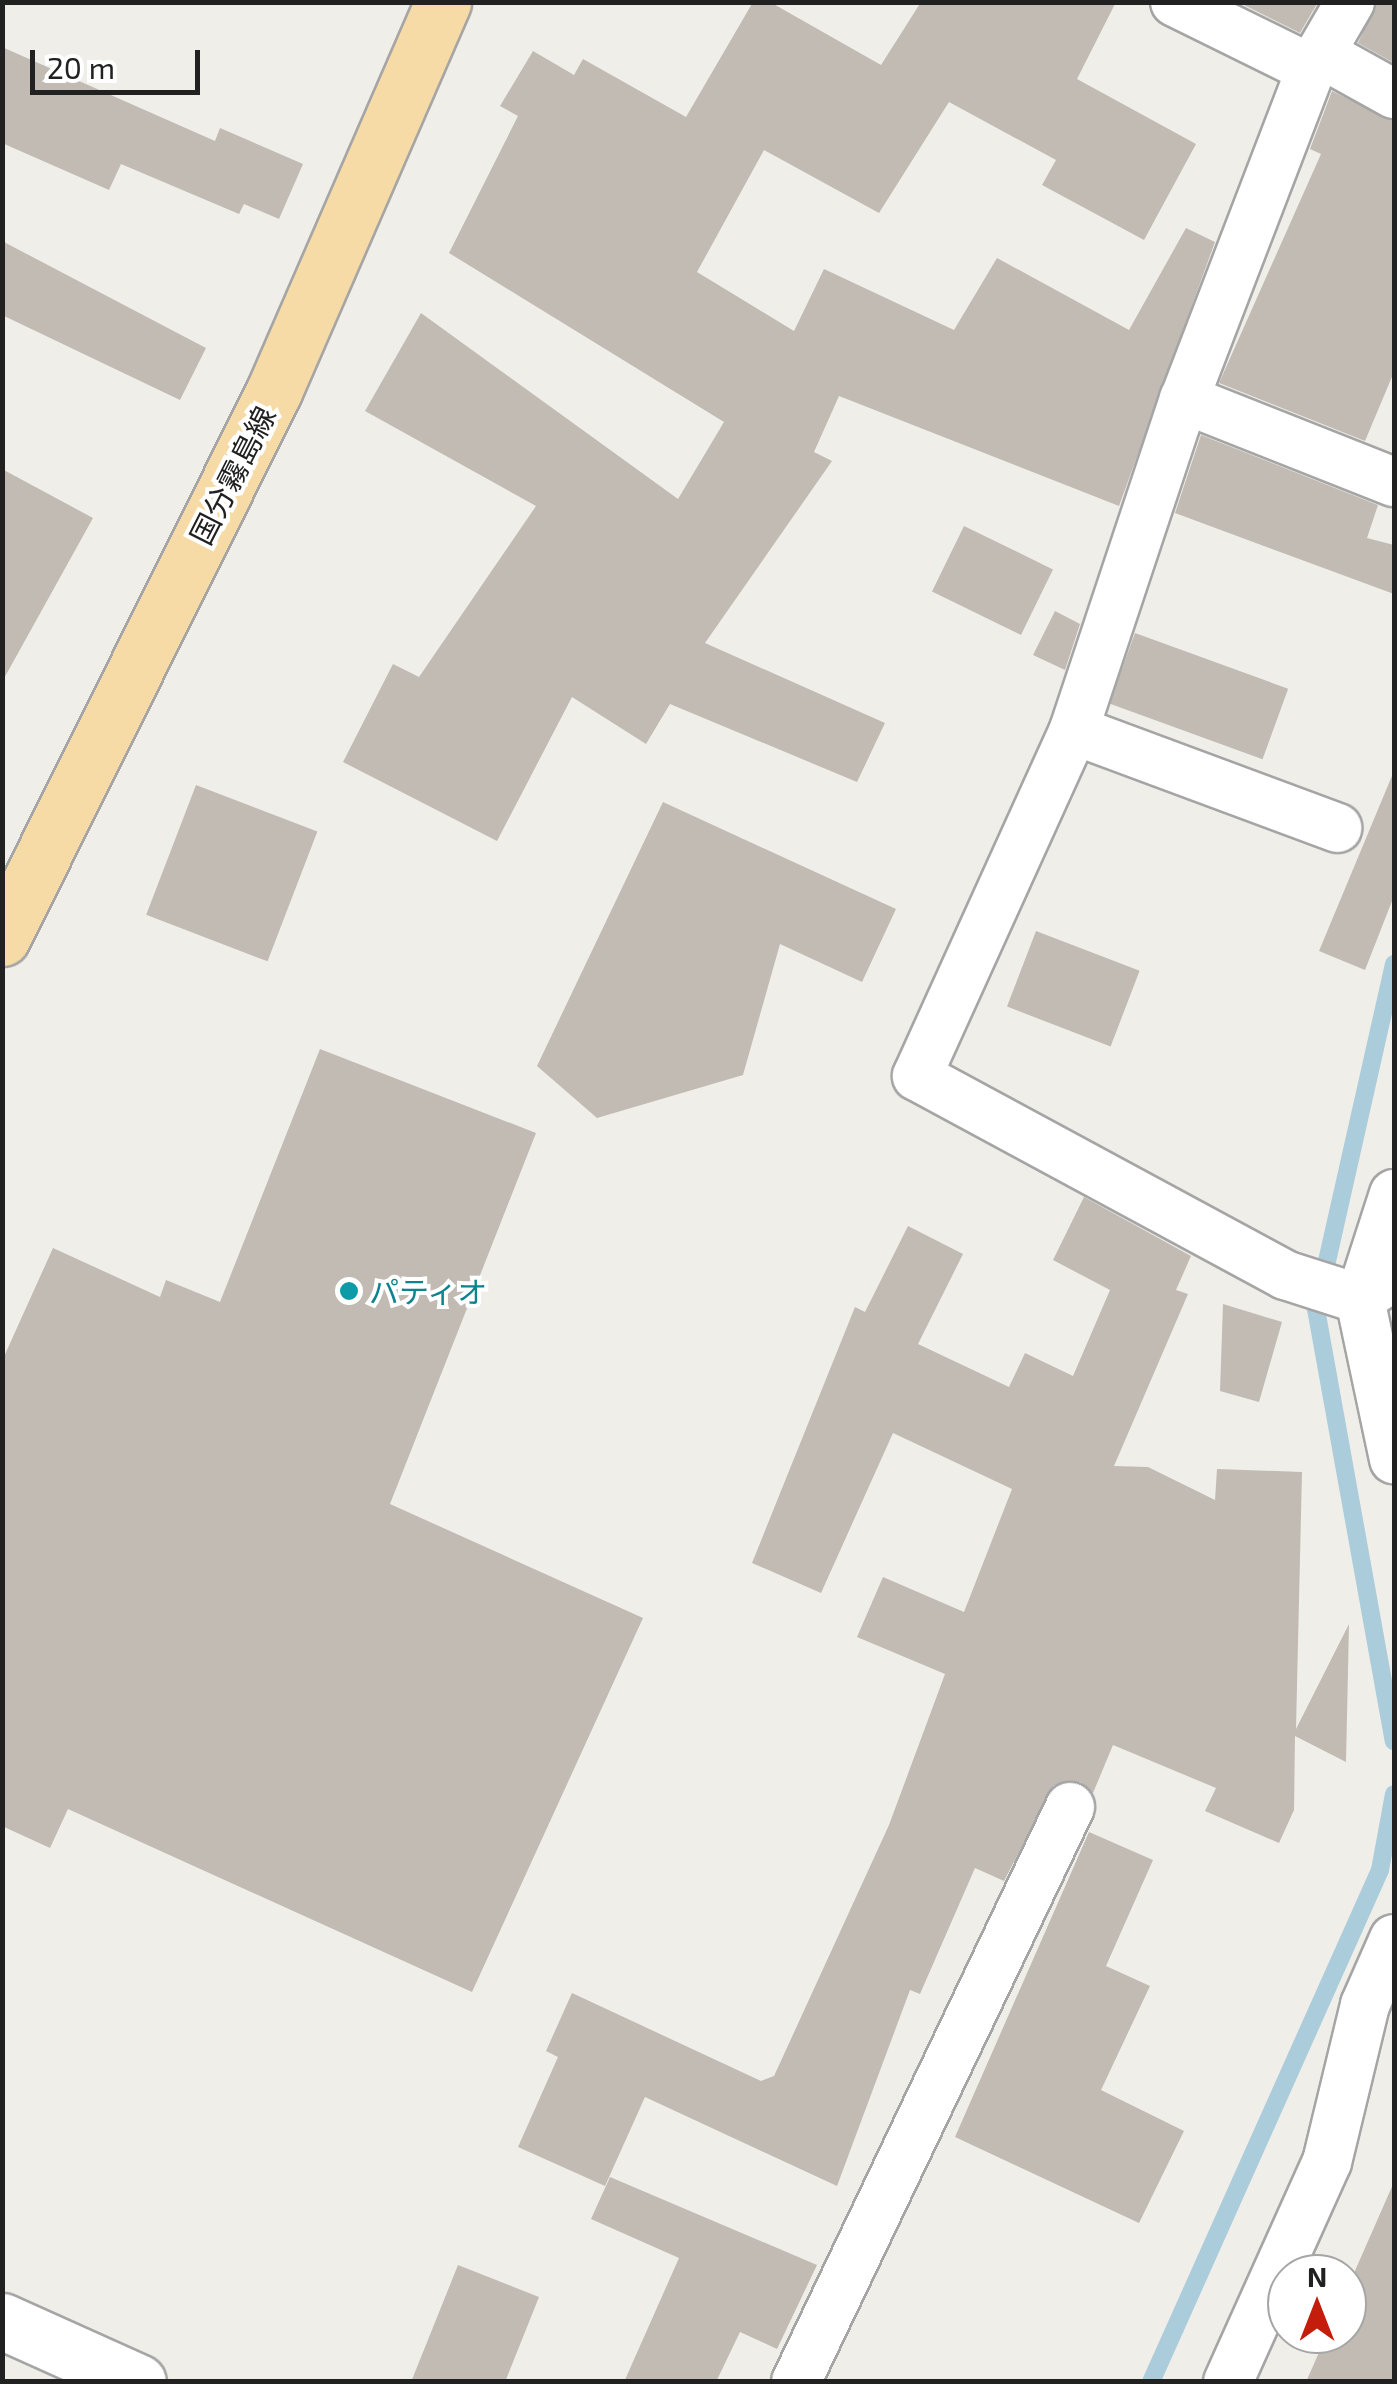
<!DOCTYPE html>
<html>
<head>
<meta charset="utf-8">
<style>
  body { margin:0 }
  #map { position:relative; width:1397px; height:2384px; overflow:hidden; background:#f0eee8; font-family:"Exo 2","Noto Sans JP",sans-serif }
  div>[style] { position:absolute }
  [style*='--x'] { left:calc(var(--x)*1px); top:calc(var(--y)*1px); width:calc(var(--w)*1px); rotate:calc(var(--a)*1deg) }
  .stream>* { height:18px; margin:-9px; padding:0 9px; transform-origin:9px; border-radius:9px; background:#abccdb }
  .building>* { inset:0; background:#c1bbb4; transform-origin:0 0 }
  .roads { filter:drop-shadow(2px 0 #a5a5a5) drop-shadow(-2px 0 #a5a5a5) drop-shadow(0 2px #a5a5a5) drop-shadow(0 -2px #a5a5a5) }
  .minor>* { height:48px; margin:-24px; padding:0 24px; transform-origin:24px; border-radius:24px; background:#fff }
  .tertiary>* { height:55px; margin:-27.5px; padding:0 27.5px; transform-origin:27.5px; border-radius:27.5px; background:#fff }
  .primary>* { height:55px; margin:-27.5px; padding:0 27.5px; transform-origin:27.5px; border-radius:27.5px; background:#f7dba6 }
  .dots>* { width:28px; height:28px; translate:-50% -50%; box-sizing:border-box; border:5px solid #fff; border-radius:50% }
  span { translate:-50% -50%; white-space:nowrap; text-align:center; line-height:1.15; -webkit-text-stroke:8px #fff; paint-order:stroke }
  .street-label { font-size:30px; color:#212121 }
  .culture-label { font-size:30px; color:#0d838f }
  .left { translate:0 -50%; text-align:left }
  .frame { position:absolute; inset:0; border:5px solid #212121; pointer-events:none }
  .north { position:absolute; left:1267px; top:2254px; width:100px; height:100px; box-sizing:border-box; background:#fff; border:2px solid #a6a6a6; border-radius:50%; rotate:0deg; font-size:28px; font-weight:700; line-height:40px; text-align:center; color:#212121 }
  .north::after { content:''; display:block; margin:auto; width:35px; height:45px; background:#c51d0c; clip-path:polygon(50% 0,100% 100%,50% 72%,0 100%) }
  .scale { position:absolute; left:30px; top:50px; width:170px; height:45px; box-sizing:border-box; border:5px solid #212121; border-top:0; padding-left:12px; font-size:30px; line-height:35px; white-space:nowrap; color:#212121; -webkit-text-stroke:8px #fff; paint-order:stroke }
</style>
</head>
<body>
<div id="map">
  <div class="stream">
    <div style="--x:1394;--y:964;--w:354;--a:102.7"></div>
    <div style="--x:1316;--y:1309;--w:439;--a:79.8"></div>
    <div style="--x:1151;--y:2382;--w:561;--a:-65.9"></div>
    <div style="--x:1380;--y:1870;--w:77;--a:-79.6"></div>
  </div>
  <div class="building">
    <div style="clip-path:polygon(753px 2px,770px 2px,881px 65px,921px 2px,1116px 2px,1077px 79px,1196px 144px,1144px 240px,1042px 185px,1056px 160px,949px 102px,879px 213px,764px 150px,697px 272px,794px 331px,824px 269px,954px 330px,997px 258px,1129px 330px,1186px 228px,1215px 242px,1119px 506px,839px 396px,814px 452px,832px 461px,705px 643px,885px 723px,857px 782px,670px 704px,646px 744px,572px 697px,497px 841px,343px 762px,393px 664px,419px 677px,536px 506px,365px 411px,421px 313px,678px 499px,724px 422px,449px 253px,518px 116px,500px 106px,533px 51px,574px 75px,583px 59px,686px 117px)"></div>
    <div style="clip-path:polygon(1238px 2px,1318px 2px,1300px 33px)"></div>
    <div style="clip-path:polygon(1377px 2px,1394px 2px,1394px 63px,1358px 43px)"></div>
    <div style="clip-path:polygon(2px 47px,215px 141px,220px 128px,303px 164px,279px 219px,244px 204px,239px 214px,121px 164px,109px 190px,2px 143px)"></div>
    <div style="clip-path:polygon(1332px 91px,1394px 121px,1394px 372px,1365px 441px,1219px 383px,1321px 154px,1310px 149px)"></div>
    <div style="clip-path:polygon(2px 241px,206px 348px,180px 400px,2px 315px)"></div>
    <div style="clip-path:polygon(1201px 435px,1378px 505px,1367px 538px,1394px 545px,1394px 594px,1175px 513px)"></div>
    <div style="clip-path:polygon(2px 469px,93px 518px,2px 682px)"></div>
    <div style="left:964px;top:526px;width:99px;height:73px;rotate:26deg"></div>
    <div style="clip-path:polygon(1055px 611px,1080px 624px,1065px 670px,1033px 655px)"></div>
    <div style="left:1135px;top:633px;width:163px;height:75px;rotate:20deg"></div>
    <div style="clip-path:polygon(1394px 771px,1394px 896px,1365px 970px,1319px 951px)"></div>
    <div style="left:196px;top:785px;width:130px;height:139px;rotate:21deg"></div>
    <div style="clip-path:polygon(663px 802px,896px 909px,862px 982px,780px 944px,743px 1075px,597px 1118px,537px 1066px)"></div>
    <div style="left:1036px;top:931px;width:111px;height:81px;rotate:21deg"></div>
    <div style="clip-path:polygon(320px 1049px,536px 1133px,390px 1504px,643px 1618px,472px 1992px,68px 1809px,50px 1848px,2px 1826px,2px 1361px,53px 1248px,160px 1297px,166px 1280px,220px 1302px)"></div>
    <div style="clip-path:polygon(1084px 1197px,1191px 1256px,1176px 1290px,1188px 1294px,1114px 1466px,1148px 1467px,1215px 1500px,1217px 1469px,1302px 1472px,1296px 1729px,1349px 1624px,1346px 1762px,1295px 1736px,1294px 1810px,1279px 1843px,1205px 1811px,1216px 1788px,1113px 1745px,1093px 1793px,1081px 1782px,1054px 1785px,1004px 1881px,975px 1868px,920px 1994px,910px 1990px,837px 2186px,645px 2097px,605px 2186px,518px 2147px,558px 2057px,546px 2051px,572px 1993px,761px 2081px,774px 2076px,889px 1825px,945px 1674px,857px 1637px,883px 1577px,964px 1612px,1012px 1489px,893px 1433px,821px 1593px,752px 1563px,855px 1307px,865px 1312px,908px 1226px,963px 1254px,918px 1344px,1009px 1387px,1025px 1353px,1073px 1376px,1110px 1290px,1053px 1260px)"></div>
    <div style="clip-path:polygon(1223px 1304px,1282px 1322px,1259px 1402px,1220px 1391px)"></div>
    <div style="clip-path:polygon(1089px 1832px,1153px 1860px,1106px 1966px,1150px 1986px,1101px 2090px,1184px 2131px,1139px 2223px,955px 2137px)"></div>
    <div style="clip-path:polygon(610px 2177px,817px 2265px,777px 2349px,740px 2332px,716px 2382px,624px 2382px,679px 2258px,591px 2219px)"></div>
    <div style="clip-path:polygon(1394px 2182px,1394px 2382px,1306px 2382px,1327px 2334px,1347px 2334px,1347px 2289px)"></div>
    <div style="clip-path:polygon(458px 2265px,539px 2297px,505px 2382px,411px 2382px)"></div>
  </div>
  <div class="roads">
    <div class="minor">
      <div style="--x:1175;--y:2;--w:152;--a:26.2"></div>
      <div style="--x:1350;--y:2;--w:78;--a:120.2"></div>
      <div style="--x:1311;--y:69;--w:354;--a:111"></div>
      <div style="--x:1184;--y:399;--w:349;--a:108.4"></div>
      <div style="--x:1074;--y:730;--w:380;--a:114.4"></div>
      <div style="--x:917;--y:1076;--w:418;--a:28.4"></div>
      <div style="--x:1285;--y:1275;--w:79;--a:17.7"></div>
      <div style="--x:1360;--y:1299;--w:41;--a:-34.1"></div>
      <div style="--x:1320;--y:53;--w:85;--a:29"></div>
      <div style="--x:1184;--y:399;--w:226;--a:21.6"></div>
      <div style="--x:1074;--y:730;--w:281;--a:20.4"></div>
      <div style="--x:1394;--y:1194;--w:110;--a:107.9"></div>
      <div style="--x:1360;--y:1299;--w:164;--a:78"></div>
      <div style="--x:796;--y:2382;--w:637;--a:-64.52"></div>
      <div style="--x:1228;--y:2382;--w:241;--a:-65.8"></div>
      <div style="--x:1327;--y:2162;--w:162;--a:-76.4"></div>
      <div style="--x:1365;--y:2005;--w:72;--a:-66.3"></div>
    </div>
    <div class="tertiary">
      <div style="--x:2;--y:2321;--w:149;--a:24.2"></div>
    </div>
    <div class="primary">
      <div style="--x:2;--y:938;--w:611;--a:-63.56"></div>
      <div style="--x:274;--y:391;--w:424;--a:-66.5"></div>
    </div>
  </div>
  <div class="dots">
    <div style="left:349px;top:1291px;background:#0f9aa8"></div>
  </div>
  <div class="street-label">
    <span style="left:232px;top:475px;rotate:-63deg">国分霧島線</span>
  </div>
  <div class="culture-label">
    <span class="left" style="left:369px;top:1291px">パティオ</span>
  </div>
  <div class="frame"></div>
  <div class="north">N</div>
  <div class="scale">20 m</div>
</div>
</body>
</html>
